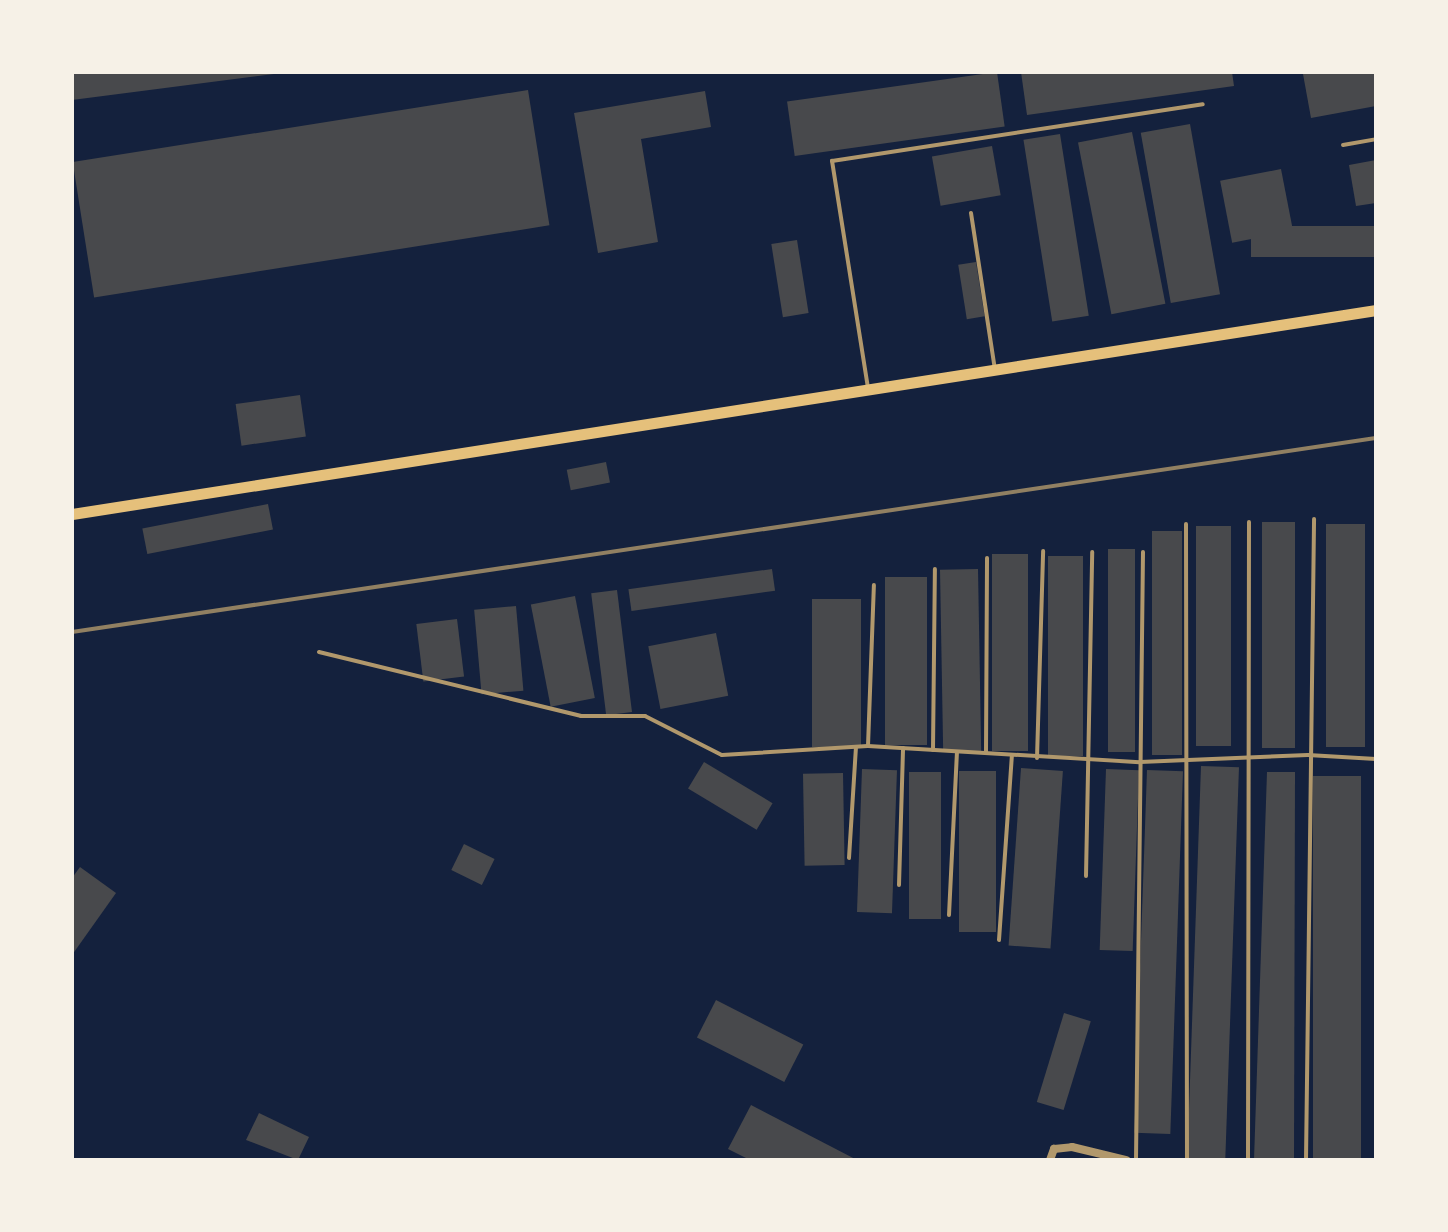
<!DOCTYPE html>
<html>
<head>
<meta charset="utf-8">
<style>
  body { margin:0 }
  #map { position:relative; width:1448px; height:1232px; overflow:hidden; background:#14213d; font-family:"PT Sans Narrow",sans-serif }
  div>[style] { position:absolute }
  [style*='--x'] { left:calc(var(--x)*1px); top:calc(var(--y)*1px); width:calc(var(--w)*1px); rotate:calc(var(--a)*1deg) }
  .building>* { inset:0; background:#48494c; transform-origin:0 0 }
  .service>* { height:4px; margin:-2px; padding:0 2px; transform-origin:2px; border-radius:2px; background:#b1986c }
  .minor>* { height:8px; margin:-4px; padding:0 4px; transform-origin:4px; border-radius:4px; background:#b1986c }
  .secondary>* { height:11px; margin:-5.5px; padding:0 5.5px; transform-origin:5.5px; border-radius:5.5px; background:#e5c07b }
  .rail>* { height:4px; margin:-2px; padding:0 2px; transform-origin:2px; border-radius:2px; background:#918062 }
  span { translate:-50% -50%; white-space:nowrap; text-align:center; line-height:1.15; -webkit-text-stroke:6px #f6f1e7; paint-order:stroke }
  .frame { position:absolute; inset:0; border:74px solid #f6f1e7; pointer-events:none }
</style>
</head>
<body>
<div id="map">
  <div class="building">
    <div style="clip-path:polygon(78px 72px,274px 72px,274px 74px,72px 100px,72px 73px)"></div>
    <div style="left:997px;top:72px;width:55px;height:212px;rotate:82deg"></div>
    <div style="clip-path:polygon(1021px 72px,1232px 72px,1234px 86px,1027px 115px)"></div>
    <div style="clip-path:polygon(1376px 72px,1376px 106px,1311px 118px,1303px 74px)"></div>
    <div style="left:528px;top:90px;width:137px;height:461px;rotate:81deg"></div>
    <div style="clip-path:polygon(705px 91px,711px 127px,641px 139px,658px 242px,598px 253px,574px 113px)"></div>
    <div style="left:1190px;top:124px;width:173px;height:50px;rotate:80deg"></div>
    <div style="left:1132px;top:132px;width:175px;height:55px;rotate:79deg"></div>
    <div style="left:1060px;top:134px;width:184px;height:37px;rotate:81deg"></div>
    <div style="left:992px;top:146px;width:50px;height:61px;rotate:80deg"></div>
    <div style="clip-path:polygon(1376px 160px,1376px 203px,1356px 206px,1349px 165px)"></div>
    <div style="left:1281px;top:169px;width:63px;height:62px;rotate:79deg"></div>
    <div style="left:1376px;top:226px;width:31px;height:125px;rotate:90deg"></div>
    <div style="left:797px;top:240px;width:74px;height:26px;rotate:81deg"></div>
    <div style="left:976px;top:262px;width:55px;height:18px;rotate:81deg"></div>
    <div style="left:300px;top:395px;width:42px;height:65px;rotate:82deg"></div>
    <div style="left:606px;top:462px;width:21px;height:40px;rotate:79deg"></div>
    <div style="left:268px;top:504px;width:26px;height:128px;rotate:79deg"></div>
    <div style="left:1262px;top:522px;width:33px;height:226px"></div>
    <div style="left:1326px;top:524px;width:39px;height:223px"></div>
    <div style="left:1196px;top:526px;width:35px;height:220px"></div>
    <div style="left:1152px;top:531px;width:30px;height:224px"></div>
    <div style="left:1108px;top:549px;width:27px;height:203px"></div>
    <div style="left:992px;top:554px;width:36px;height:197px"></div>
    <div style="left:1048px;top:556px;width:35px;height:200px"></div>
    <div style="left:772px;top:569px;width:22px;height:145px;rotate:82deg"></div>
    <div style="left:978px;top:569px;width:182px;height:38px;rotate:89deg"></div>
    <div style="left:885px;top:577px;width:42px;height:168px"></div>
    <div style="left:617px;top:590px;width:123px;height:26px;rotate:83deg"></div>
    <div style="left:575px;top:596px;width:104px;height:45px;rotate:79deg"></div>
    <div style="left:812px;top:599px;width:49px;height:148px"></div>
    <div style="left:516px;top:606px;width:85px;height:42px;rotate:85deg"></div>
    <div style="left:457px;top:619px;width:58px;height:41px;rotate:83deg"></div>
    <div style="left:716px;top:633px;width:64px;height:69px;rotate:79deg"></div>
    <div style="left:704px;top:762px;width:80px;height:31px;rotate:31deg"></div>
    <div style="left:1201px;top:766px;width:38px;height:394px;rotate:2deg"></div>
    <div style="left:1021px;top:768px;width:42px;height:178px;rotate:4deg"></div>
    <div style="left:862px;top:769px;width:35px;height:143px;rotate:2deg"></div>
    <div style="left:1106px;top:769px;width:33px;height:181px;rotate:2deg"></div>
    <div style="left:1147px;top:770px;width:36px;height:363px;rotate:2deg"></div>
    <div style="left:959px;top:771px;width:37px;height:161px"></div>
    <div style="left:909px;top:772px;width:32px;height:147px"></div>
    <div style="clip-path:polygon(1267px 772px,1295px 772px,1294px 1160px,1254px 1160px)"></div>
    <div style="left:843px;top:773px;width:92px;height:40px;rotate:89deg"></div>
    <div style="left:1313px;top:776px;width:48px;height:384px"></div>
    <div style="left:464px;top:844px;width:34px;height:29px;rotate:26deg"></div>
    <div style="clip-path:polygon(80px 867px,116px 893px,72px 955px,72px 878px)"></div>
    <div style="left:716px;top:1000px;width:98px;height:42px;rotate:27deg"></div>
    <div style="left:1064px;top:1013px;width:28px;height:93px;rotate:17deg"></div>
    <div style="clip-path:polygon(751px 1105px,857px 1160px,750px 1160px,728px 1149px)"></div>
    <div style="clip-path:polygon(259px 1113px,309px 1137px,298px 1160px,246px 1140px)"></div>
  </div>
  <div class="service">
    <div style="--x:1343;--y:145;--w:34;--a:-10"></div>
    <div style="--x:971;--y:213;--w:158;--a:81.3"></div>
    <div style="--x:868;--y:388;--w:230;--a:-99"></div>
    <div style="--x:832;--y:161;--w:375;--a:-8.7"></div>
    <div style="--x:1186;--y:524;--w:636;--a:89.91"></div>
    <div style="--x:319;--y:652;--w:270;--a:13.7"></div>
    <div style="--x:581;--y:716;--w:64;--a:0"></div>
    <div style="--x:645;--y:716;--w:86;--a:26.9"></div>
    <div style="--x:722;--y:755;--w:146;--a:-3.5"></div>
    <div style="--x:868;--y:746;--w:272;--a:3.4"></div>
    <div style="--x:1140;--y:762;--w:168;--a:-2.4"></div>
    <div style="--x:1308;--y:755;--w:68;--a:3.4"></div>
    <div style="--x:868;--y:746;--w:161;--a:-87.9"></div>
    <div style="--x:933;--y:750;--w:181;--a:-89.4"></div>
    <div style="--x:986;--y:753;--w:195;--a:-89.7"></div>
    <div style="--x:1037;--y:758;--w:207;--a:-88.3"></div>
    <div style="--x:849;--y:858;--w:111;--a:-86.4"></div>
    <div style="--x:1086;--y:876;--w:324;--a:-88.9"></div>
    <div style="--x:899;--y:885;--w:137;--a:-88.3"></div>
    <div style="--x:949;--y:915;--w:163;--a:-87.2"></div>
    <div style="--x:999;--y:940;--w:184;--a:-86"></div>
    <div style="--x:1136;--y:1160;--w:608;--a:-89.34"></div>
    <div style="--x:1248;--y:1160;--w:638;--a:-89.91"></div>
    <div style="--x:1306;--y:1160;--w:641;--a:-89.28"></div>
  </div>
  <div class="minor">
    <div style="--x:1050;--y:1160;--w:12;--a:-70"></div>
    <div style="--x:1054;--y:1149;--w:18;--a:-6"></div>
    <div style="--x:1072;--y:1147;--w:56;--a:13.5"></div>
  </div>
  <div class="secondary">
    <div style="--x:72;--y:514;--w:1320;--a:-8.89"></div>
  </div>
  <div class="rail">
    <div style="--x:72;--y:632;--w:1318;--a:-8.46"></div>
  </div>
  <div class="frame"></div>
</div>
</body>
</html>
